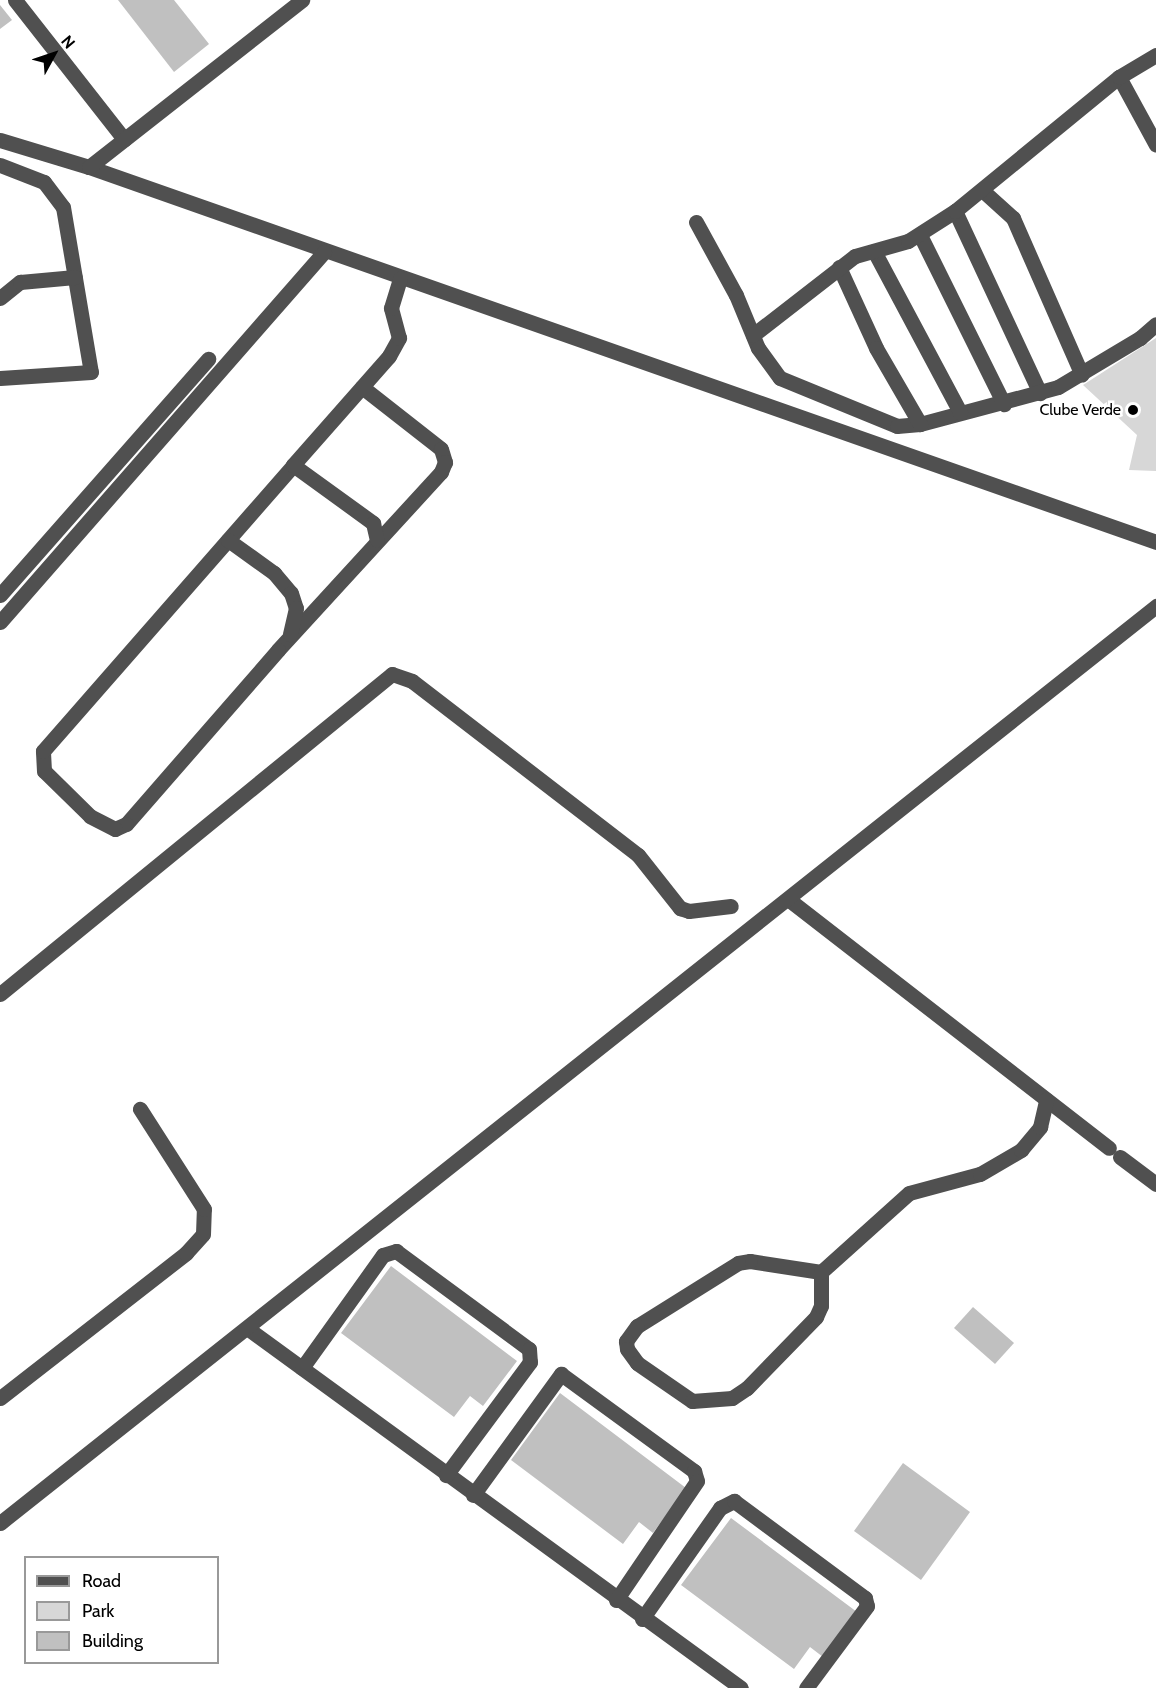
<!DOCTYPE html>
<style>
body{margin:0}
#map{position:relative;width:1156px;height:1688px;overflow:hidden;background:#fff;font-family:Cabin,sans-serif}
div>[style]{position:absolute}
[style*='--x']{left:calc(var(--x)*1px);top:calc(var(--y)*1px);width:calc(var(--w)*1px);rotate:calc(var(--a)*1deg)}
.green>*{inset:0;background:#d7d7d7}
.building>*{inset:0;background:#c0c0c0}
.minor>*{height:15px;margin:-7.5px;padding:0 7.5px;transform-origin:7.5px;border-radius:7.5px;background:#505050}
.dots>*{width:16px;height:16px;translate:-50% -50%;box-sizing:border-box;border:3px solid #fff;border-radius:50%}
span{translate:-50% -50%;white-space:nowrap;text-align:center;line-height:1.15;-webkit-text-stroke:5px #fff;paint-order:stroke}
.poi-label{font-size:16px;color:#000}
.right{translate:-100% -50%;text-align:right}
.legend{position:absolute;left:24px;top:1556px;width:195px;height:108px;box-sizing:border-box;background:#fff;border:2px solid #999;margin:0;padding:8px 10px;list-style:none;font-size:18px;color:#000}
.legend li{display:flex;align-items:center;gap:12px;height:30px}
.legend b{width:30px;border:2px solid #999}
.north{position:absolute;left:24px;top:24px;width:60px;height:60px;-webkit-text-stroke:4px #fff;paint-order:stroke;rotate:50deg;font-size:16px;font-weight:700;line-height:24px;text-align:center;color:#000}
.north::after{content:'';display:block;margin:auto;width:21px;height:27px;background:#000;clip-path:polygon(50% 0,100% 100%,50% 72%,0 100%)}
</style>
<div id="map">
<div class="green">
<i style="clip-path:polygon(1156px 338px,1156px 471px,1129px 470px,1137px 435px,1083px 385px)"></i>
</div>
<div class="building">
<i style="clip-path:polygon(118px 0,174px 0,209px 44px,174px 72px)"></i>
<i style="clip-path:polygon(0 5px,12px 20px,0 29px)"></i>
<i style="clip-path:polygon(391px 1266px,517px 1361px,483px 1406px,470px 1396px,454px 1417px,341px 1333px)"></i>
<i style="clip-path:polygon(973px 1307px,1014px 1343px,995px 1364px,954px 1328px)"></i>
<i style="clip-path:polygon(560px 1393px,686px 1488px,653px 1533px,639px 1522px,623px 1544px,511px 1460px)"></i>
<i style="clip-path:polygon(903px 1463px,970px 1512px,921px 1580px,854px 1531px)"></i>
<i style="clip-path:polygon(731px 1518px,857px 1612px,823px 1657px,810px 1647px,794px 1669px,681px 1585px)"></i>
</div>
<div class="minor">
<i style="--x:15;--y:0;--w:177;--a:51.9"></i>
<i style="--x:1119;--y:77;--w:77;--a:61.4"></i>
<i style="--x:0;--y:140;--w:93;--a:16.9"></i>
<i style="--x:89;--y:167;--w:1131;--a:19.36"></i>
<i style="--x:0;--y:165;--w:47;--a:21.1"></i>
<i style="--x:44;--y:182;--w:31;--a:53"></i>
<i style="--x:63;--y:207;--w:167;--a:80.4"></i>
<i style="--x:91;--y:372;--w:91;--a:176.2"></i>
<i style="--x:89;--y:167;--w:271;--a:-38.1"></i>
<i style="--x:982;--y:190;--w:42;--a:42.1"></i>
<i style="--x:1013;--y:218;--w:171;--a:66.3"></i>
<i style="--x:955;--y:211;--w:201;--a:65"></i>
<i style="--x:696;--y:222;--w:83;--a:61.3"></i>
<i style="--x:736;--y:295;--w:57;--a:67.5"></i>
<i style="--x:758;--y:348;--w:37;--a:54"></i>
<i style="--x:780;--y:378;--w:126;--a:22.3"></i>
<i style="--x:897;--y:426;--w:23;--a:-5"></i>
<i style="--x:920;--y:424;--w:143;--a:-15"></i>
<i style="--x:1058;--y:387;--w:96;--a:-30.9"></i>
<i style="--x:1140;--y:338;--w:21;--a:-41"></i>
<i style="--x:920;--y:235;--w:189;--a:63.6"></i>
<i style="--x:874;--y:251;--w:183;--a:61.9"></i>
<i style="--x:839;--y:267;--w:89;--a:65.4"></i>
<i style="--x:876;--y:348;--w:88;--a:59.9"></i>
<i style="--x:0;--y:298;--w:26;--a:-39"></i>
<i style="--x:20;--y:282;--w:55;--a:-5.2"></i>
<i style="--x:753;--y:335;--w:129;--a:-37.8"></i>
<i style="--x:855;--y:256;--w:55;--a:-15.8"></i>
<i style="--x:908;--y:241;--w:56;--a:-32.6"></i>
<i style="--x:955;--y:211;--w:212;--a:-39.3"></i>
<i style="--x:1119;--y:77;--w:43;--a:-30.7"></i>
<i style="--x:362;--y:387;--w:100;--a:38.1"></i>
<i style="--x:441;--y:449;--w:14;--a:73"></i>
<i style="--x:445;--y:462;--w:11;--a:112"></i>
<i style="--x:441;--y:472;--w:241;--a:132.5"></i>
<i style="--x:278;--y:650;--w:231;--a:131.1"></i>
<i style="--x:126;--y:824;--w:12;--a:156"></i>
<i style="--x:115;--y:829;--w:28;--a:-153"></i>
<i style="--x:90;--y:816;--w:64;--a:-135.6"></i>
<i style="--x:44;--y:771;--w:20;--a:-93"></i>
<i style="--x:43;--y:751;--w:380;--a:-48.8"></i>
<i style="--x:293;--y:465;--w:145;--a:-48.6"></i>
<i style="--x:389;--y:356;--w:21;--a:-61"></i>
<i style="--x:399;--y:338;--w:31;--a:-105"></i>
<i style="--x:391;--y:308;--w:31;--a:-73"></i>
<i style="--x:293;--y:465;--w:99;--a:35.9"></i>
<i style="--x:373;--y:523;--w:17;--a:77"></i>
<i style="--x:228;--y:540;--w:57;--a:35.7"></i>
<i style="--x:274;--y:573;--w:26;--a:50"></i>
<i style="--x:291;--y:593;--w:16;--a:72"></i>
<i style="--x:296;--y:608;--w:27;--a:103"></i>
<i style="--x:0;--y:595;--w:315;--a:-48.6"></i>
<i style="--x:0;--y:622;--w:492;--a:-48.8"></i>
<i style="--x:788;--y:899;--w:406;--a:37.8"></i>
<i style="--x:0;--y:994;--w:506;--a:-39.23"></i>
<i style="--x:392;--y:674;--w:21;--a:19"></i>
<i style="--x:412;--y:681;--w:285;--a:37.6"></i>
<i style="--x:638;--y:855;--w:68;--a:51.6"></i>
<i style="--x:680;--y:908;--w:9;--a:18"></i>
<i style="--x:689;--y:911;--w:42;--a:-6.8"></i>
<i style="--x:1120;--y:1157;--w:45;--a:36.9"></i>
<i style="--x:821;--y:1272;--w:72;--a:-171.2"></i>
<i style="--x:750;--y:1261;--w:12;--a:171"></i>
<i style="--x:738;--y:1263;--w:119;--a:148"></i>
<i style="--x:637;--y:1326;--w:19;--a:126"></i>
<i style="--x:626;--y:1341;--w:8;--a:83"></i>
<i style="--x:627;--y:1349;--w:17;--a:54"></i>
<i style="--x:637;--y:1363;--w:67;--a:34.6"></i>
<i style="--x:692;--y:1401;--w:40;--a:-4.3"></i>
<i style="--x:732;--y:1398;--w:18;--a:-34"></i>
<i style="--x:747;--y:1388;--w:99;--a:-45.8"></i>
<i style="--x:816;--y:1317;--w:12;--a:-66"></i>
<i style="--x:821;--y:1306;--w:34;--a:-90"></i>
<i style="--x:821;--y:1272;--w:118;--a:-41.9"></i>
<i style="--x:909;--y:1193;--w:73;--a:-15"></i>
<i style="--x:980;--y:1174;--w:48;--a:-30.3"></i>
<i style="--x:1021;--y:1150;--w:30;--a:-50"></i>
<i style="--x:1040;--y:1127;--w:28;--a:-77"></i>
<i style="--x:247;--y:1328;--w:611;--a:36.08"></i>
<i style="--x:302;--y:1368;--w:139;--a:-54.4"></i>
<i style="--x:383;--y:1255;--w:14;--a:-17"></i>
<i style="--x:396;--y:1251;--w:165;--a:36.4"></i>
<i style="--x:529;--y:1349;--w:13;--a:86"></i>
<i style="--x:530;--y:1362;--w:141;--a:126.6"></i>
<i style="--x:0;--y:1398;--w:236;--a:-37.9"></i>
<i style="--x:186;--y:1253;--w:25;--a:-48"></i>
<i style="--x:203;--y:1234;--w:25;--a:-88"></i>
<i style="--x:204;--y:1209;--w:119;--a:-122.6"></i>
<i style="--x:473;--y:1495;--w:150;--a:-54"></i>
<i style="--x:561;--y:1374;--w:165;--a:36.1"></i>
<i style="--x:694;--y:1471;--w:10;--a:73"></i>
<i style="--x:697;--y:1481;--w:144;--a:124.2"></i>
<i style="--x:0;--y:1523;--w:1476;--a:-38.42"></i>
<i style="--x:642;--y:1619;--w:136;--a:-54.9"></i>
<i style="--x:720;--y:1508;--w:16;--a:-27"></i>
<i style="--x:734;--y:1501;--w:163;--a:36.5"></i>
<i style="--x:865;--y:1598;--w:8;--a:76"></i>
<i style="--x:867;--y:1606;--w:102;--a:126.6"></i>
</div>
<div class="dots">
<i style="left:1133px;top:410px;background:#000"></i>
</div>
<div class="poi-label">
<span class="right" style="left:1121px;top:410px">Clube Verde</span>
</div>
<ul class="legend">
<li><b style="height:8px;background:#505050"></b>Road</li>
<li><b style="height:16px;background:#d7d7d7"></b>Park</li>
<li><b style="height:16px;background:#c0c0c0"></b>Building</li>
</ul>
<div class="north">N</div>
</div>
